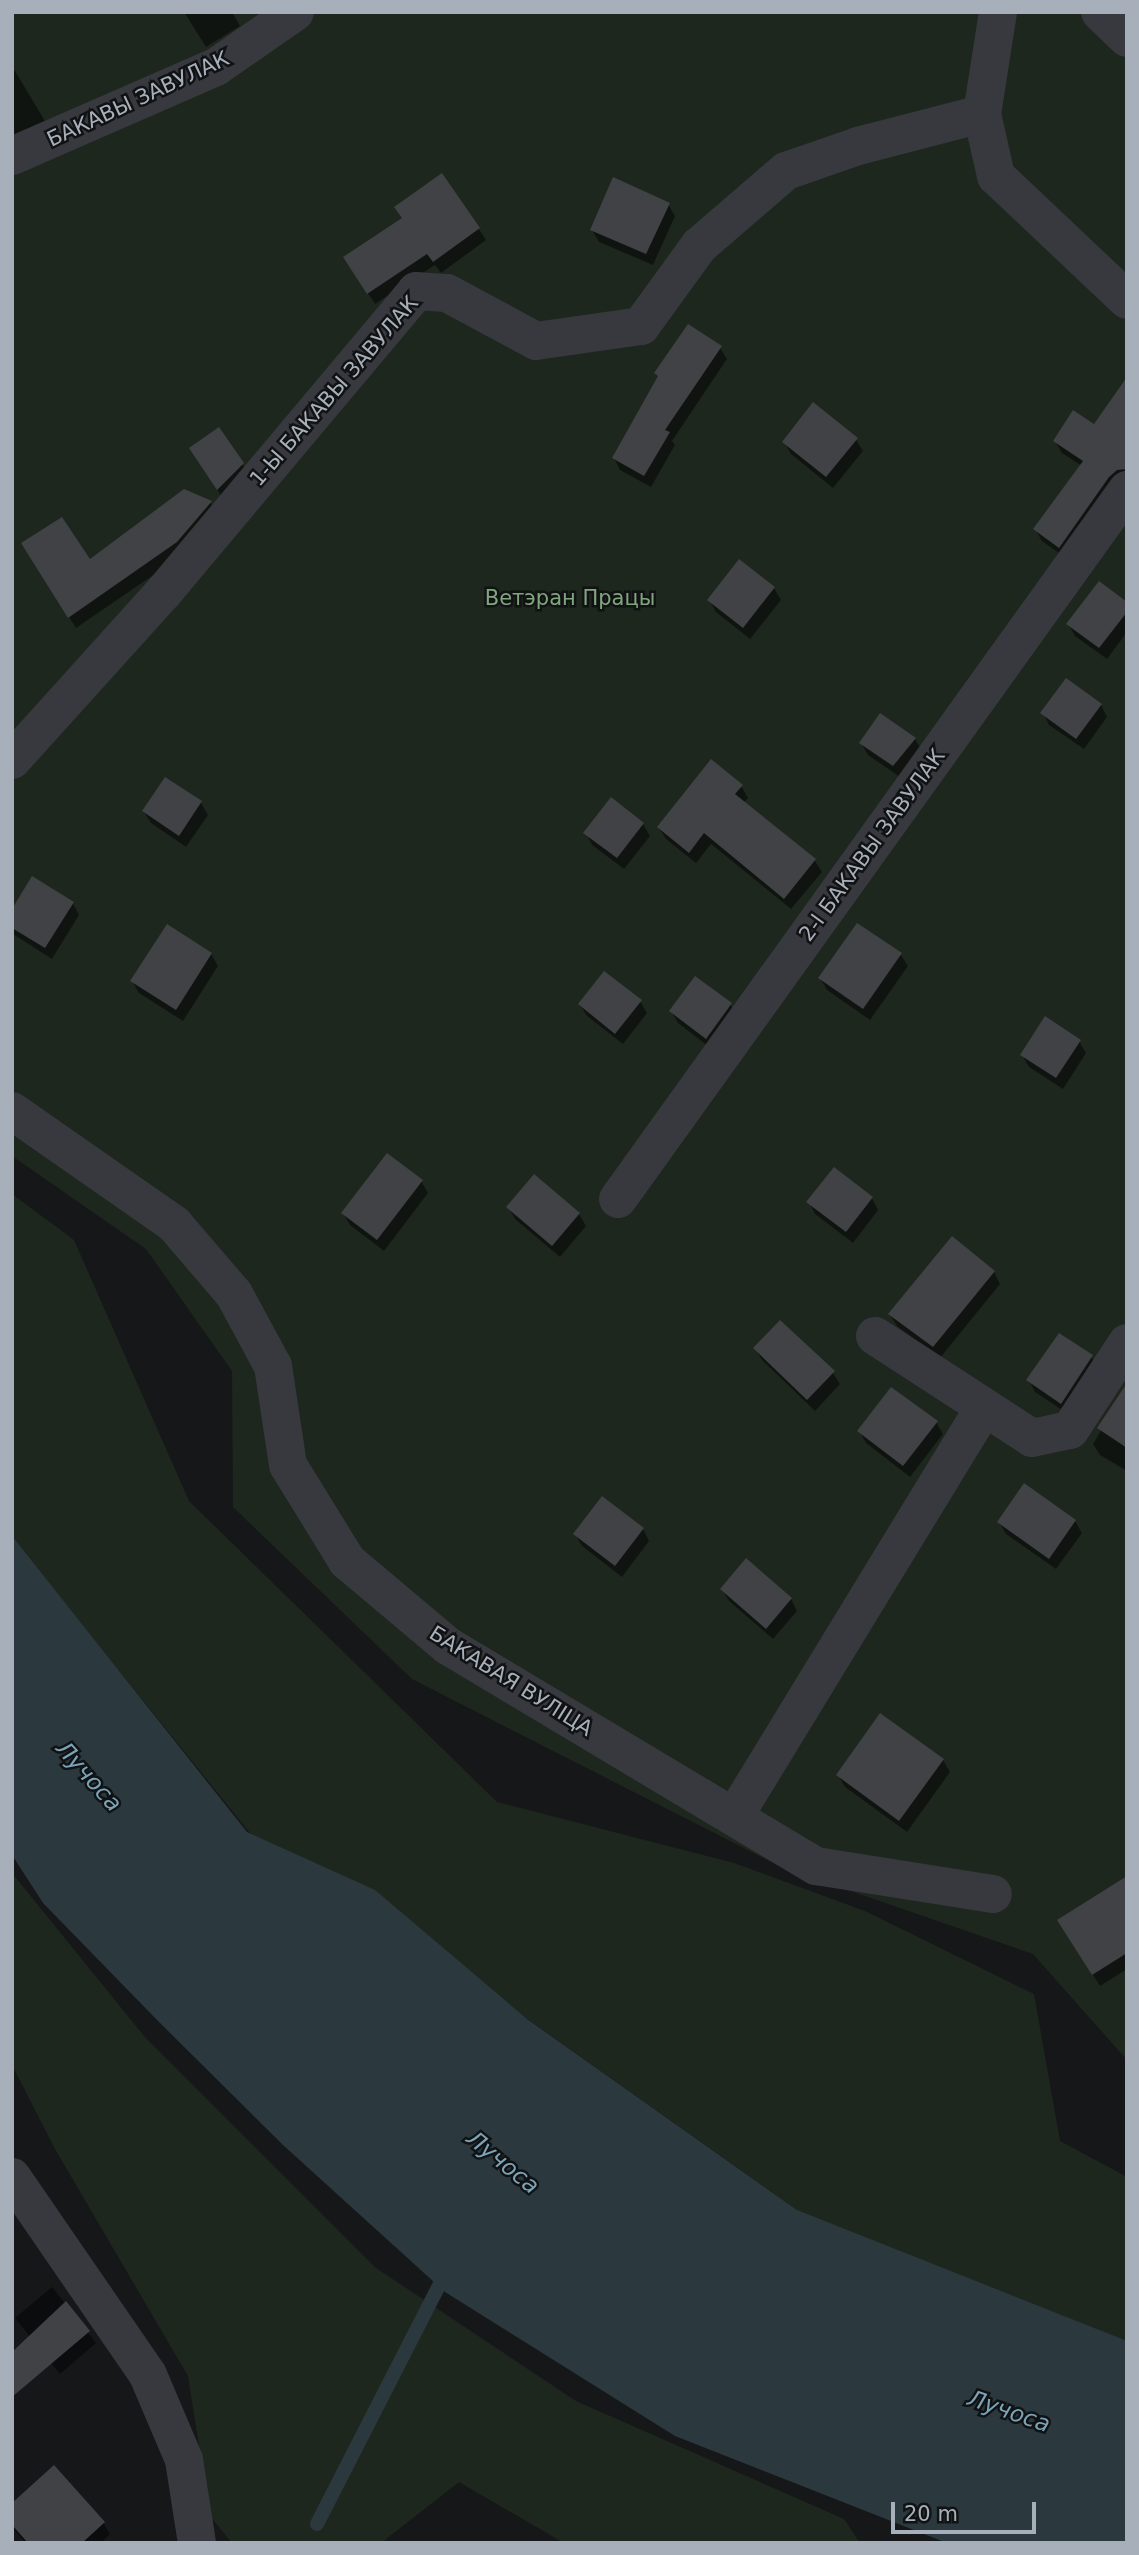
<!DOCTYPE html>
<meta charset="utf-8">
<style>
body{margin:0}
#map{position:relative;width:1139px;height:2555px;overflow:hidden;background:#161719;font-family:"DejaVu Sans",sans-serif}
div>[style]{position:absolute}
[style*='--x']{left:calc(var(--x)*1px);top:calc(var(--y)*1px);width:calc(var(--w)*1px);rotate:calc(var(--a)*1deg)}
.green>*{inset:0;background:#1e271e}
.water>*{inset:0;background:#2b383e}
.shadow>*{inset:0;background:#0007}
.stream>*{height:14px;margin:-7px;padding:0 7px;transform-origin:7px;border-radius:7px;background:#2b383e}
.building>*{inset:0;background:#404246}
.minor>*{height:38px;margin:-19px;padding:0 19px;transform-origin:19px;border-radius:19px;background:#37393e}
span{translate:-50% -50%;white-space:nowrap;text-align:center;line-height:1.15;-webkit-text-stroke:5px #111214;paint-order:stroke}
.street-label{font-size:21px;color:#a7b0ba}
.park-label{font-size:21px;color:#80a67d}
.water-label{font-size:23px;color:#7ca4b8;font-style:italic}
.frame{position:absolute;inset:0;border:14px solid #a7b0ba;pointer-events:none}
.scale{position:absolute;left:891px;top:2502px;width:145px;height:32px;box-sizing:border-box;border:4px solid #a7b0ba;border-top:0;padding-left:9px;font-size:21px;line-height:24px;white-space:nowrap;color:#a7b0ba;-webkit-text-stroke:5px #111214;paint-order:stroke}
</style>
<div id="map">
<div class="green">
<i style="clip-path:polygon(12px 12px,1097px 12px,1127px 39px,1127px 2060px,1033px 1954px,781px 1867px,412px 1679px,233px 1507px,232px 1371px,146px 1249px,12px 1156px)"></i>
<i style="clip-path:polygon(12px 1194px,74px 1240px,189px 1501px,497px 1802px,734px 1863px,865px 1911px,1034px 1994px,1060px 2141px,1127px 2177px,1127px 2343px,800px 2212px,526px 2018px,250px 1833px,12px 1538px)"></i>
<i style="clip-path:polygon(12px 1873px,144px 2036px,376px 2268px,576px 2401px,844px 2519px,860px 2543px,564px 2543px,459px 2482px,381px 2543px,232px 2543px,210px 2516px,188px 2376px,55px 2149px,12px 2065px)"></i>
</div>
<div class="water">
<i style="clip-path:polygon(12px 1536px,247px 1832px,375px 1890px,527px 2019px,797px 2210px,1127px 2341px,1127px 2543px,947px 2543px,675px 2436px,445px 2292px,283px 2145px,158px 2021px,43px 1903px,12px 1855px)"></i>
</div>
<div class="shadow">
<i style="clip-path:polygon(184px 12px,232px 12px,240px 26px,206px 47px)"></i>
<i style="clip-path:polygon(12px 66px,48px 126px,12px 147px)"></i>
<i style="clip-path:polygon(668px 204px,675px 216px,653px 265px,599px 242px,592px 230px)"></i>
<i style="clip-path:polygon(479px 229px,486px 240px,441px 273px,435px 265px,375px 304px,352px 269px)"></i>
<i style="clip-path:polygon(720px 348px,727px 359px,672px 441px,675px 445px,651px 487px,620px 470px,614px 458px,659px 378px,656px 373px)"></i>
<i style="clip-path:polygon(1127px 380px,1127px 481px,1066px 558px,1042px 541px,1035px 529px,1082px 466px,1062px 453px,1055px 441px,1094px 427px)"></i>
<i style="clip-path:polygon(856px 440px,863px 451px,833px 488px,791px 454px,784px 442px)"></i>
<i style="clip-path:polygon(198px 460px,242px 464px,249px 476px,224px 500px)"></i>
<i style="clip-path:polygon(210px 502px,217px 514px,184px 554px,76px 628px,30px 556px,89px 561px)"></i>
<i style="clip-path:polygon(774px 588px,781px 600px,750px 639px,716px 612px,709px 600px)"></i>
<i style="clip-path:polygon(1127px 604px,1127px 632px,1107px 659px,1075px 636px,1068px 624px)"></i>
<i style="clip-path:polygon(1101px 705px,1107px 717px,1084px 749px,1049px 725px,1043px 713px)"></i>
<i style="clip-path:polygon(915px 739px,922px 751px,900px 777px,868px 755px,861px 743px)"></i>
<i style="clip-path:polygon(741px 786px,748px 798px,743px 803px,815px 861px,822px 872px,791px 909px,711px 844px,696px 863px,666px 839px,659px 828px)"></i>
<i style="clip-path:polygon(201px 803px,208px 815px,186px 847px,151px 823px,144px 812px)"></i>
<i style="clip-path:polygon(643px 824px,650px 836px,624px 869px,592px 845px,586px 833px)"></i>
<i style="clip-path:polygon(73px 903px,79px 915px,52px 959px,13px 934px,12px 912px)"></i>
<i style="clip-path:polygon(211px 954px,218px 966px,183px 1021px,139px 993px,132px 981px)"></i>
<i style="clip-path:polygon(901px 955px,908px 966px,870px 1020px,827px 990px,820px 978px)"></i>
<i style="clip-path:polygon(640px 1001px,647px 1013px,623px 1044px,587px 1016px,580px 1005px)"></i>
<i style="clip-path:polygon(730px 1004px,737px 1016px,713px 1050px,678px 1023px,671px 1011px)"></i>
<i style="clip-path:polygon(1079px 1041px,1086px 1053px,1063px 1089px,1029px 1067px,1022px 1055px)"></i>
<i style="clip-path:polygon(534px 1176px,579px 1214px,586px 1226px,560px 1257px,515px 1219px,508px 1207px)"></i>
<i style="clip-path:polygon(421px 1181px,428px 1193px,384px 1251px,350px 1225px,343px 1213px)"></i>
<i style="clip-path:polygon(872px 1198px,878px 1210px,853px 1243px,815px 1214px,809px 1202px)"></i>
<i style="clip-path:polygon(994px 1272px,1000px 1284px,940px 1358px,897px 1326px,890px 1315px)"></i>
<i style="clip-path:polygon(755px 1348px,833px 1373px,840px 1384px,815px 1411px,762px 1360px)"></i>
<i style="clip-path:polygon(1091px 1357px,1098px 1368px,1068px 1414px,1035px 1392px,1029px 1380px)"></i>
<i style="clip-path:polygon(1127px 1386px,1127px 1471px,1100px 1455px,1093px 1444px)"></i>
<i style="clip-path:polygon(936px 1422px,943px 1434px,910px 1477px,866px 1443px,859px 1431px)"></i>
<i style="clip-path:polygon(1024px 1485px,1075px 1521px,1082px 1533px,1056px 1569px,1006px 1534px,999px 1522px)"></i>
<i style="clip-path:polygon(643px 1529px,649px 1541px,622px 1577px,582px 1546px,575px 1534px)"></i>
<i style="clip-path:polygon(722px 1589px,791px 1599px,797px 1611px,773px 1639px,729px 1601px)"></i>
<i style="clip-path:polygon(943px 1760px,950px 1772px,907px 1832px,845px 1787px,838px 1775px)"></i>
<i style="clip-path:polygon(1127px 1903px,1127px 1969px,1100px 1986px,1066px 1932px)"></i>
<i style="clip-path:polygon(52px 2287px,96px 2343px,60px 2374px,15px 2318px)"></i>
<i style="clip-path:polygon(12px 2505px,103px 2523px,110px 2534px,101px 2543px,26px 2543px,12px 2527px)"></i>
</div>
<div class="stream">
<i style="--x:317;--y:2524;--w:285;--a:-62.9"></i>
</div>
<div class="building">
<i style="clip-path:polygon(442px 173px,480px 228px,433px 262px,427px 254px,367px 294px,343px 257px,402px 218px,394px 207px)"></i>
<i style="clip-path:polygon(613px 177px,670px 203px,646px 254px,590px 230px)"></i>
<i style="clip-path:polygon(688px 324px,722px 346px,665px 430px,670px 432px,644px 476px,612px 458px,658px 376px,654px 373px)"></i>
<i style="clip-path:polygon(1127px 377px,1127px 469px,1117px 470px,1109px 477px,1059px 548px,1033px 529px,1083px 461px,1053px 441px,1073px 410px,1094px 424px)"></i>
<i style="clip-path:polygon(813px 402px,858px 438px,826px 477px,782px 442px)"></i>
<i style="clip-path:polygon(219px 427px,244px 463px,217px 490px,189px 448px)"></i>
<i style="clip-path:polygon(184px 489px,212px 501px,177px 542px,68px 618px,21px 543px,62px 517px,90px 559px)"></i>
<i style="clip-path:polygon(739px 559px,775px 587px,743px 628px,707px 600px)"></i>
<i style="clip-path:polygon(1099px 581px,1127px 602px,1127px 612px,1099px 648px,1066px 624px)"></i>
<i style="clip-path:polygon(1066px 678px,1102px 704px,1076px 739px,1040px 713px)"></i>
<i style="clip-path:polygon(880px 713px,916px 738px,893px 766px,859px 743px)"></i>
<i style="clip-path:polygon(711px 759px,743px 785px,735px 794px,816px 859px,784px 899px,704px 833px,689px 853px,657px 827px)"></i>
<i style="clip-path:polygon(165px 777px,202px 801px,179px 836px,142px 811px)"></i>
<i style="clip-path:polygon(611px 797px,644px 823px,617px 858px,583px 833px)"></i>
<i style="clip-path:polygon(32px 876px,74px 902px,45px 948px,12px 928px,12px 909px)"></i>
<i style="clip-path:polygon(857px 923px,902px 953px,863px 1009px,818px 978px)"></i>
<i style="clip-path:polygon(167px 924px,212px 953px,176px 1010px,130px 981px)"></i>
<i style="clip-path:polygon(604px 971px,642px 1000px,615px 1034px,578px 1004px)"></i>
<i style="clip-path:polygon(695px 976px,732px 1003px,706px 1039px,669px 1011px)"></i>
<i style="clip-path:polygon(1045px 1016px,1081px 1040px,1056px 1078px,1020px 1055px)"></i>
<i style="clip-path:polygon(387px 1153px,423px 1180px,377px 1240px,341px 1213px)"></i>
<i style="clip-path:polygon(834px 1167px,873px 1197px,846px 1232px,806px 1202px)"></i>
<i style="clip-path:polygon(534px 1174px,580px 1213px,552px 1246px,506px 1207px)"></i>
<i style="clip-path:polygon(952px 1236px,995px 1271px,933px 1347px,888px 1314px)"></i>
<i style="clip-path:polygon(780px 1320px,835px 1371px,807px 1400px,753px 1348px)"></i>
<i style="clip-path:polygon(1059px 1333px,1093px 1355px,1061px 1404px,1026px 1380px)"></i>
<i style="clip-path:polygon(1127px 1383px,1127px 1448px,1097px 1428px)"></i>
<i style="clip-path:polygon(891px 1387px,938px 1421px,903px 1466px,857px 1431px)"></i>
<i style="clip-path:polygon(1024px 1483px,1076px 1520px,1049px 1559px,997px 1522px)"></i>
<i style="clip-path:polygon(602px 1496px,644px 1528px,615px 1566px,573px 1534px)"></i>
<i style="clip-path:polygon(746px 1558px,792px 1598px,766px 1629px,720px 1589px)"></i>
<i style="clip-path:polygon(880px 1713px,944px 1759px,899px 1821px,836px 1775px)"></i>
<i style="clip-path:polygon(1127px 1876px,1127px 1953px,1092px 1975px,1057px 1920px)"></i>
<i style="clip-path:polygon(66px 2301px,90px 2331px,12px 2397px,12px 2352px)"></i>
<i style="clip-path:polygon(54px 2465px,105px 2522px,82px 2543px,28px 2543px,12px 2525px,12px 2503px)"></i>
</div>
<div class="minor">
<i style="--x:998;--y:12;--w:103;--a:98.9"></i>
<i style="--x:982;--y:114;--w:64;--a:77.3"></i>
<i style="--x:996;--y:176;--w:180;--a:43.4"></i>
<i style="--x:1100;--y:12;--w:37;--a:44"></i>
<i style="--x:12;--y:156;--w:223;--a:-23.6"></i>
<i style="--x:216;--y:67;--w:96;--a:-34.8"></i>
<i style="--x:12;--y:760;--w:225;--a:-47.9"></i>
<i style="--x:163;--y:593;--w:394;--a:-50"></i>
<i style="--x:416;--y:291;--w:31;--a:4"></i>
<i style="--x:447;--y:293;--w:101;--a:28.3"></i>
<i style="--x:536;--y:341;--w:106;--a:-8.1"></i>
<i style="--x:641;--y:326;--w:99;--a:-54.1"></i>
<i style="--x:699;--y:246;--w:115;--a:-40.8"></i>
<i style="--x:786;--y:171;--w:76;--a:-19.1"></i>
<i style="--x:858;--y:146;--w:128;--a:-14.5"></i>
<i style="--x:12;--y:1111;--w:198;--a:34.9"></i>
<i style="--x:174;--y:1224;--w:92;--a:49.4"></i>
<i style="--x:234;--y:1294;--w:82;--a:61.6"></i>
<i style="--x:273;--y:1366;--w:100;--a:81.4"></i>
<i style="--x:288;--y:1465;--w:113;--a:58.4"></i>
<i style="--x:347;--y:1561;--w:132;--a:40.1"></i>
<i style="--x:448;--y:1646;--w:429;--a:30.9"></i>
<i style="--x:816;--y:1866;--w:179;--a:9"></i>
<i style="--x:618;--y:1199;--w:873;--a:-54.32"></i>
<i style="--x:875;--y:1336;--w:187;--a:33"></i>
<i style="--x:1032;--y:1438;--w:39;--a:-12"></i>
<i style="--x:1070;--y:1430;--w:104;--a:-56.8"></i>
<i style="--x:734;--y:1817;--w:480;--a:-58.6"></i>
<i style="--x:12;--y:2177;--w:240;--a:55.5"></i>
<i style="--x:148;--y:2375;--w:92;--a:67"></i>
<i style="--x:184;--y:2460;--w:84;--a:81.1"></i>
</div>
<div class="street-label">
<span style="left:138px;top:99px;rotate:-25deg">БАКАВЫ ЗАВУЛАК</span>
<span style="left:334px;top:391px;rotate:-49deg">1-Ы БАКАВЫ ЗАВУЛАК</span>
<span style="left:872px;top:845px;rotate:-54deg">2-І БАКАВЫ ЗАВУЛАК</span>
<span style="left:511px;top:1681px;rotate:32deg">БАКАВАЯ ВУЛІЦА</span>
</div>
<div class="park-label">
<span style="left:570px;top:598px">Ветэран Працы</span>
</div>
<div class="water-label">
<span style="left:89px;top:1776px;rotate:48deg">Лучоса</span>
<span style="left:503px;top:2162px;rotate:39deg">Лучоса</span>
<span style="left:1009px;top:2411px;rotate:19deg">Лучоса</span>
</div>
<div class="frame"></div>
<div class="scale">20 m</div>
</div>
